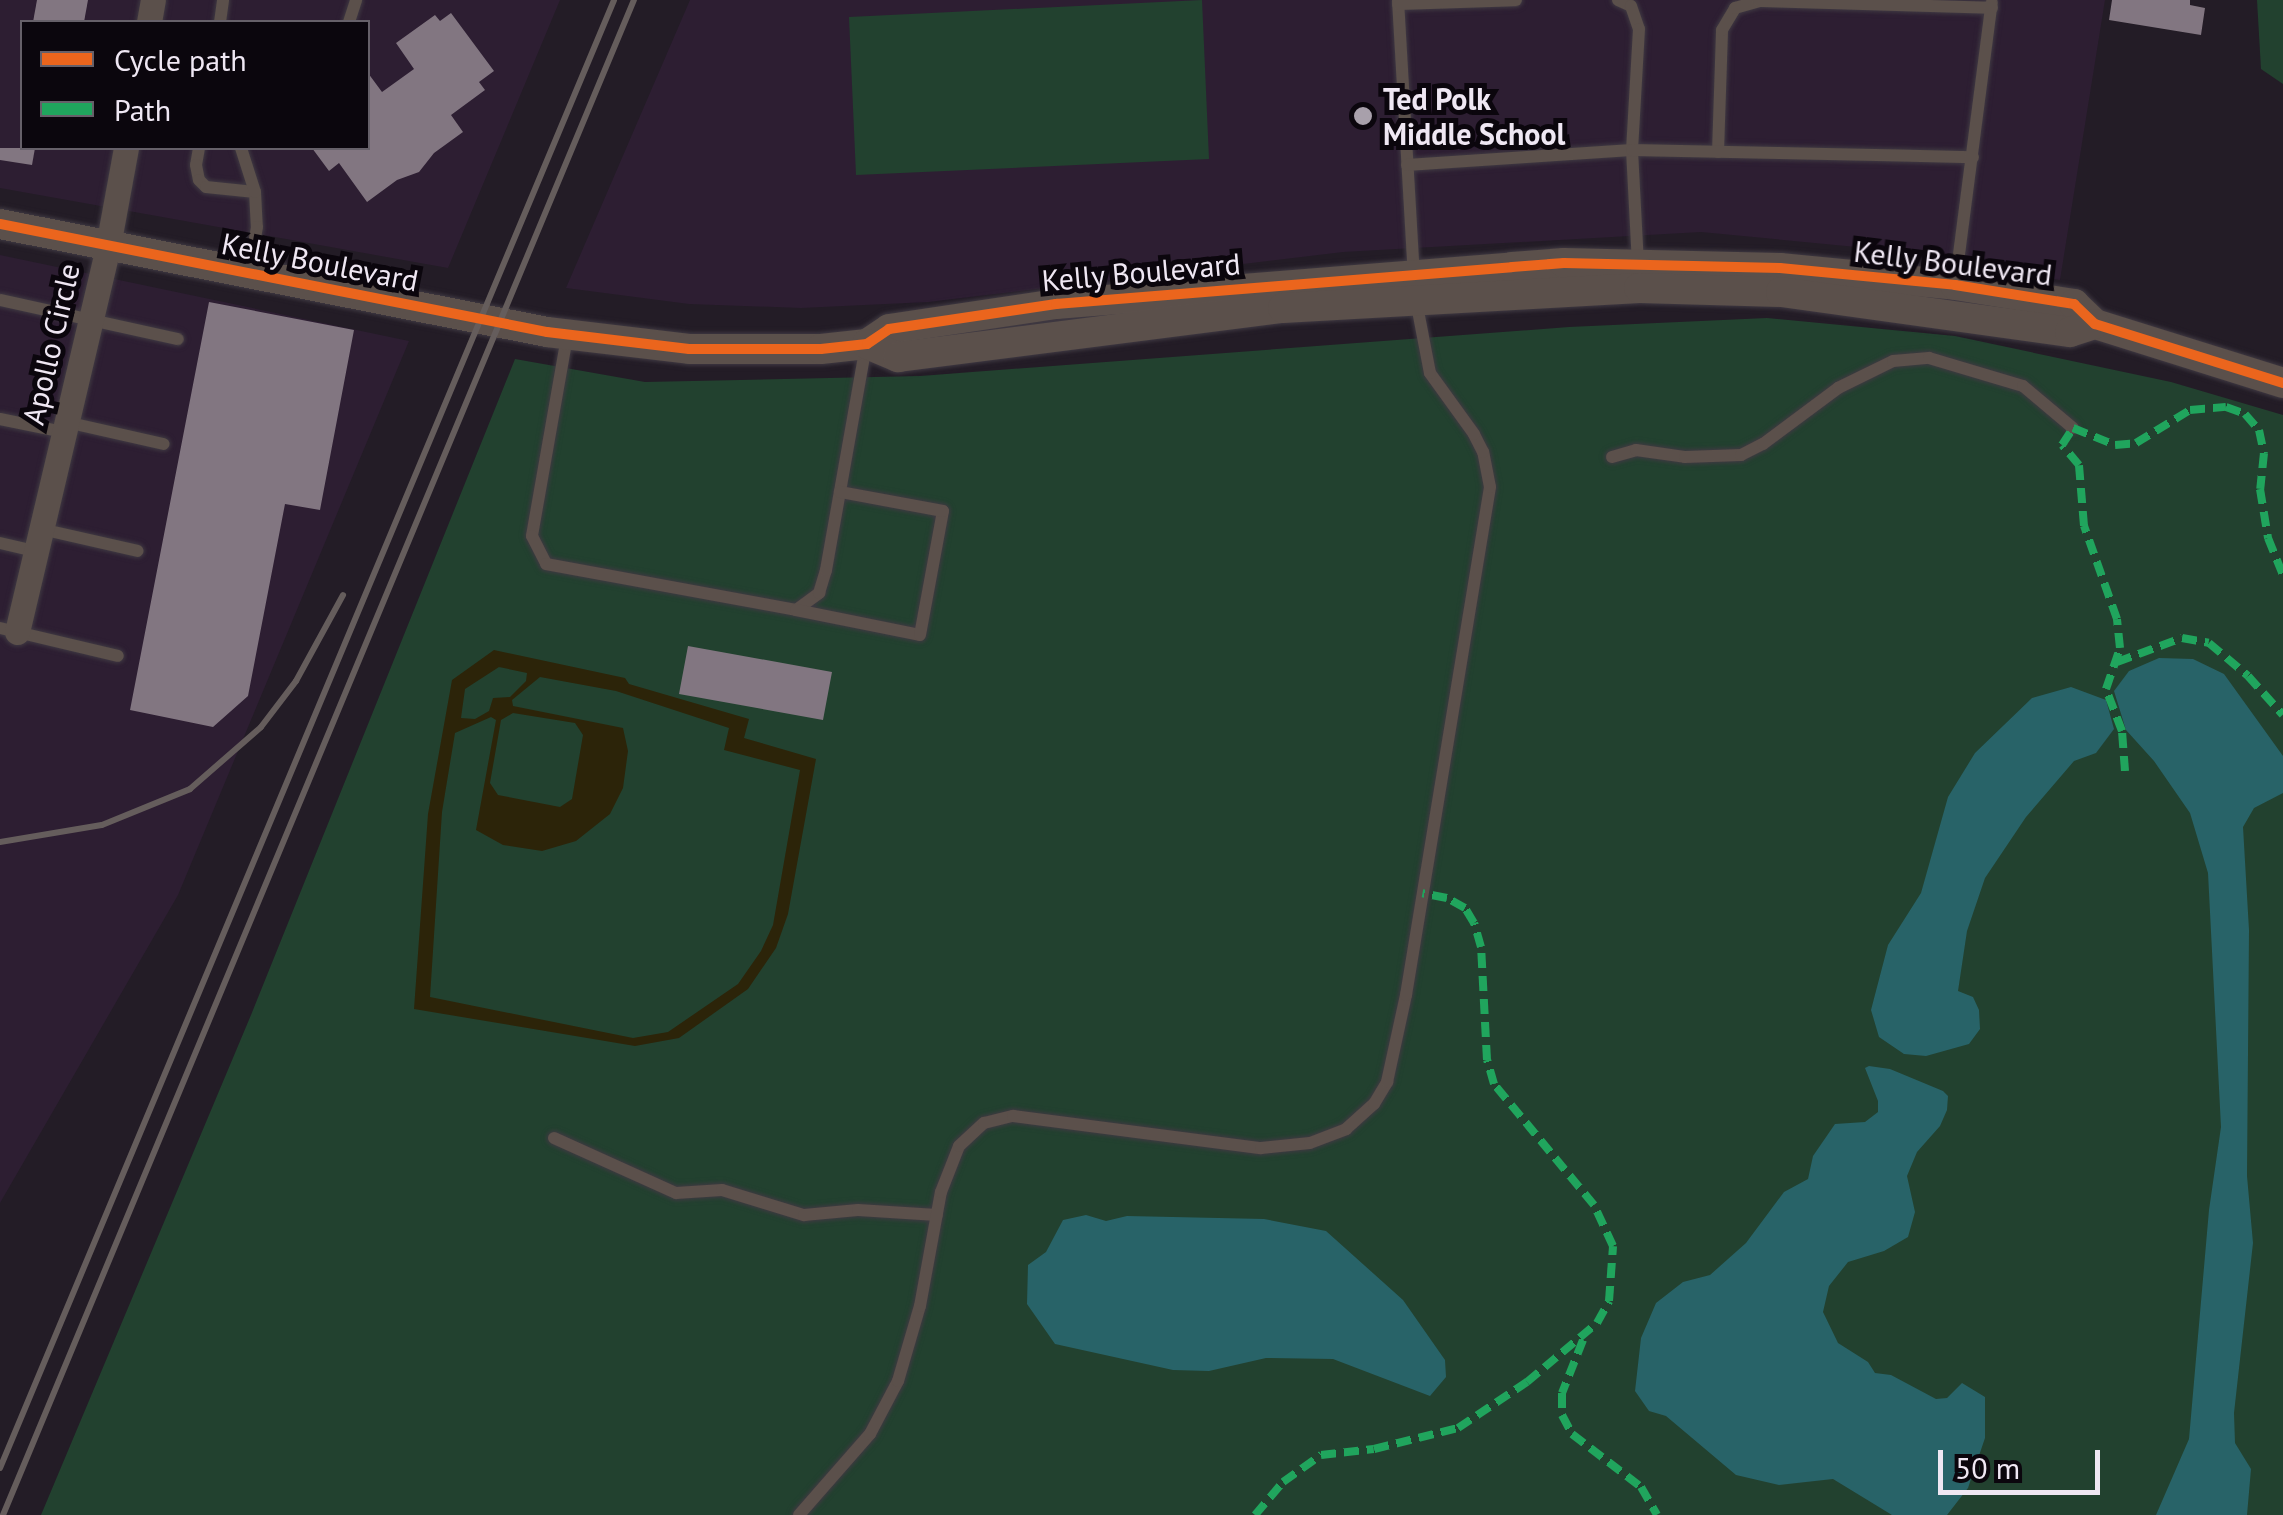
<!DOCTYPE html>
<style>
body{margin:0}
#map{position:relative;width:2283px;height:1515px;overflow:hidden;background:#231c26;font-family:"PT Sans",sans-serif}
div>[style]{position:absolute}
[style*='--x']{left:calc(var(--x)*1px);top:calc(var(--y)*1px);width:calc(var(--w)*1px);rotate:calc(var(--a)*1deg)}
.built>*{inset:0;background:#2d1e32}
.green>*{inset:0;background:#22412f}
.sand>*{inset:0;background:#2c2409}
.water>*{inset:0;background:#286368}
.building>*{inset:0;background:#827681}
.roads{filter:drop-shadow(0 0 2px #3f3942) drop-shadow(0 0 2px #3f3942)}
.service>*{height:12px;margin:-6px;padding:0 6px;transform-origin:6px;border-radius:6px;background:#5b504b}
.minor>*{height:25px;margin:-12.5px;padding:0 12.5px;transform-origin:12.5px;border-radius:12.5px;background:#5b504b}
.tertiary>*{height:30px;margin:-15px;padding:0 15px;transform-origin:15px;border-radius:15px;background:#5b504b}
.rail>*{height:6px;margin:-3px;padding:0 3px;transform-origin:3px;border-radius:3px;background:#655d5c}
.quiet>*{height:8px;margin-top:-4px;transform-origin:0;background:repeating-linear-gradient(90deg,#20a55d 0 15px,transparent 0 23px)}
.cycleway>*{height:10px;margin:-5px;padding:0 5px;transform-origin:5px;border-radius:5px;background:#eb651d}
.dots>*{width:28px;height:28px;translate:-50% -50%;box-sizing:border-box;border:5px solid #0b060d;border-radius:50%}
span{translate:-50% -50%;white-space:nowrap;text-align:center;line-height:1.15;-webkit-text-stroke:10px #0b060d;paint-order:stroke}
.poi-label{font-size:30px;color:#efe7f3;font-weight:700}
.left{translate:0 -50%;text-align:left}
.street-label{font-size:30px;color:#efe7f3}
.legend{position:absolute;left:20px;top:20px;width:350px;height:130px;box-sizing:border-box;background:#0b060d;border:2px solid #666069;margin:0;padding:12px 18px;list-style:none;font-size:30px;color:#efe7f3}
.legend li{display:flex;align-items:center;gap:20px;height:50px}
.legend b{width:50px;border:2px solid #666069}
.scale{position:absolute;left:1938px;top:1450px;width:162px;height:45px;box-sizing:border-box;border:5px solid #efe7f3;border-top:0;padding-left:12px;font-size:30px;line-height:35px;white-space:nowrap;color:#efe7f3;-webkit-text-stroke:8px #0b060d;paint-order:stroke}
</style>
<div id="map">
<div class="built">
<i style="clip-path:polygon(evenodd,0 0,560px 0,448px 268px,0 188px,0 0,22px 22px,368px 22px,368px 148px,22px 148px,22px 22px)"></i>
<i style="clip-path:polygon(690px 0,2105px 0,2060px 280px,1898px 251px,1701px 232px,1343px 252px,928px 302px,801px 308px,689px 304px,566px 288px)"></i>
<i style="clip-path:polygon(0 255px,409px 341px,178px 895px,0 1203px)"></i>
</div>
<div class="green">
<i style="clip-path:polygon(1202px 0,1209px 159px,856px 175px,849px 17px)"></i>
<i style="clip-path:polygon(2257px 0,2283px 0,2283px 84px,2261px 69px)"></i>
<i style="clip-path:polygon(1767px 318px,1955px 336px,2171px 382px,2283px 415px,2283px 1515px,41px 1515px,251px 1015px,515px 359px,645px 382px,920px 376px,1569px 327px)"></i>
</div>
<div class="sand">
<i style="clip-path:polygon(evenodd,494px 650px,625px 678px,629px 684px,749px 719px,744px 738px,816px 759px,788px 914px,776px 948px,748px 989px,679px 1038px,635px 1046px,414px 1009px,428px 814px,452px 680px,494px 650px,499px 667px,527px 673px,526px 681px,510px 697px,493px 698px,489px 711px,475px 719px,461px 718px,465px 689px,499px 667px,494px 650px,540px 677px,616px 691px,729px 728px,724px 750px,800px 770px,773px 925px,761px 951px,738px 984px,668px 1032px,633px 1038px,430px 997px,442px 812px,455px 733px,491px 717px,496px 720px,476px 830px,503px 845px,542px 851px,576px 841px,610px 814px,623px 788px,628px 751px,623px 728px,513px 706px,512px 700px,540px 677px,494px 650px,513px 713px,575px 723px,583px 735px,572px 799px,560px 807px,498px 795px,490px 783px,501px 720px,513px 713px)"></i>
</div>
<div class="water">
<i style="clip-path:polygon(2159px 658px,2193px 659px,2224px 674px,2283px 756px,2283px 793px,2254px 808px,2243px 827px,2249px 930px,2247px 1176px,2253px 1243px,2234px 1413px,2235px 1443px,2251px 1469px,2247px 1515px,2156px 1515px,2189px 1439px,2209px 1210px,2221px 1127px,2208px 873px,2190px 813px,2154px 761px,2126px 730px,2114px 691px,2129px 671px)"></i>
<i style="clip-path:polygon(2071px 687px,2106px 700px,2114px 729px,2096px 753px,2074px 761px,2026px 817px,1985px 878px,1967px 931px,1958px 991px,1973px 997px,1979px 1010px,1980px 1029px,1969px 1044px,1926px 1056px,1904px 1054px,1879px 1037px,1871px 1010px,1888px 945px,1921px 893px,1948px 797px,1975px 753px,2032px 698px)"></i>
<i style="clip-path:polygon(1869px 1066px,1890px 1069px,1943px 1091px,1948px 1096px,1947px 1110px,1940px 1126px,1917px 1152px,1907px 1176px,1915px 1212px,1908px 1237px,1884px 1251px,1848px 1262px,1829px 1286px,1823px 1312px,1838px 1343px,1868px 1362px,1875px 1373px,1891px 1375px,1936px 1399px,1947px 1398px,1962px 1383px,1985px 1397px,1985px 1438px,1968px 1488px,1947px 1515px,1892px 1515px,1833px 1479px,1779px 1485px,1736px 1475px,1666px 1416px,1649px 1411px,1635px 1391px,1641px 1338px,1656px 1303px,1683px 1282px,1710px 1275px,1746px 1243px,1784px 1192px,1808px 1179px,1813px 1156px,1835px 1124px,1865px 1122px,1878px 1112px,1878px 1101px,1865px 1068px)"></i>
<i style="clip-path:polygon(1086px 1215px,1106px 1221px,1127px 1216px,1264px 1219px,1326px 1231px,1403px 1300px,1445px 1360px,1446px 1377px,1430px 1396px,1333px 1359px,1266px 1358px,1209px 1371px,1173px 1370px,1055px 1344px,1027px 1304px,1028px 1265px,1046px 1252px,1063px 1220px)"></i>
</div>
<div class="building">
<i style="clip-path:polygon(37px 0,88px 0,84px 22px,33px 22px)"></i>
<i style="clip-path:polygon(2112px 0,2190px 0,2190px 5px,2205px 8px,2201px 35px,2109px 20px)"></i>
<i style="clip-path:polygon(451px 13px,494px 71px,479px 82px,485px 90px,451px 115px,463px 132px,434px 153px,419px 172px,397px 180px,367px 202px,339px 163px,329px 171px,312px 148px,368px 148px,368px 73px,382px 92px,414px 69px,396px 43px,435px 15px,440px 21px)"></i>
<i style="clip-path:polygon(0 148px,35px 148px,32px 165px,0 160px)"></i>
<i style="clip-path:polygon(209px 302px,354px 330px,320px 510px,285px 504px,248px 696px,213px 727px,130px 710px)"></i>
<i style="clip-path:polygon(688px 646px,832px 672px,823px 720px,679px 694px)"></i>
</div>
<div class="roads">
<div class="service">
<i style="--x:1398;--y:0;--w:274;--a:86.7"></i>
<i style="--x:1618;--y:0;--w:14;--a:25"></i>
<i style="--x:1631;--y:6;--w:24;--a:71"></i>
<i style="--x:1639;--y:29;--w:121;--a:93.3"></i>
<i style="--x:1632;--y:150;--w:114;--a:87"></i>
<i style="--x:1398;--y:4;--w:118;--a:-1.9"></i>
<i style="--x:220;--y:22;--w:22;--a:-82"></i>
<i style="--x:349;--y:22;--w:23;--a:-72"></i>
<i style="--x:199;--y:148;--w:17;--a:100"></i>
<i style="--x:196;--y:165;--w:15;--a:79"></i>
<i style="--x:199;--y:180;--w:10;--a:45"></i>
<i style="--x:206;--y:187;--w:49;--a:5.8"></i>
<i style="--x:255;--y:192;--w:35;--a:87"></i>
<i style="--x:257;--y:227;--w:45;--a:100.3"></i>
<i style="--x:241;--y:148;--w:46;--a:72.3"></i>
<i style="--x:1718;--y:152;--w:122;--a:-88.1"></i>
<i style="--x:1722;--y:30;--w:26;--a:-59"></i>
<i style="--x:1735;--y:8;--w:25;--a:-16"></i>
<i style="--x:1759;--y:1;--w:233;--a:1.7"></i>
<i style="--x:1407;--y:165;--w:225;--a:-3.8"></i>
<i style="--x:1632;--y:150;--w:341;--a:1.2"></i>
<i style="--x:1955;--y:285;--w:285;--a:-82.6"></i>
<i style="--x:0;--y:300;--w:182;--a:12.4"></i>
<i style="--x:567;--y:337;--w:202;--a:100"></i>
<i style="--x:532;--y:536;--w:31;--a:63"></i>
<i style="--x:546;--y:564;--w:254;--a:10.4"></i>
<i style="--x:796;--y:610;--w:29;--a:-36"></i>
<i style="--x:819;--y:593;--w:24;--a:-73"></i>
<i style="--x:826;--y:570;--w:229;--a:-79.9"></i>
<i style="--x:0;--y:419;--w:64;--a:11.7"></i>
<i style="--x:66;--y:422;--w:100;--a:12.7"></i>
<i style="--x:1612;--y:457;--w:25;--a:-16"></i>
<i style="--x:1636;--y:450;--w:49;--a:8.1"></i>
<i style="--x:1685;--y:457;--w:56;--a:-2"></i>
<i style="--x:1741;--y:455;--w:25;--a:-27"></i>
<i style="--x:1763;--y:444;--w:94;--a:-36.7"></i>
<i style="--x:1838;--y:388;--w:61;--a:-26.1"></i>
<i style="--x:1893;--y:361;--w:36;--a:-5"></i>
<i style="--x:1929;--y:358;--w:98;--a:16.6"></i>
<i style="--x:2023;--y:386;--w:65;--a:40"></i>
<i style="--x:41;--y:529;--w:99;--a:12.8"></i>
<i style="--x:0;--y:543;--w:37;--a:13"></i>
<i style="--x:796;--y:610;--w:126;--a:11.4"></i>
<i style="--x:920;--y:635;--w:126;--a:-79.5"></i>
<i style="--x:943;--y:511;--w:105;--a:-169.5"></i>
<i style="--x:0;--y:628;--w:121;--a:13.3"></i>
<i style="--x:554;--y:1138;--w:134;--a:24.3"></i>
<i style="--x:676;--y:1193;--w:46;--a:-3.7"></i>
<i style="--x:722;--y:1190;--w:86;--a:17"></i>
<i style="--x:804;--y:1215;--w:54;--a:-5.3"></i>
<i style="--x:858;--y:1210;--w:79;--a:3.6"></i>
<i style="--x:799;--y:1515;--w:108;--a:-48.8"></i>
<i style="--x:870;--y:1434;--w:60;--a:-62.2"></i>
<i style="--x:898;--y:1381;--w:78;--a:-73.7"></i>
<i style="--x:920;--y:1306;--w:116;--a:-79.6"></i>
<i style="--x:941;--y:1192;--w:49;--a:-68.6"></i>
<i style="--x:959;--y:1146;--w:34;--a:-43"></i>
<i style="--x:984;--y:1123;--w:30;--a:-14"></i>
<i style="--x:1013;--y:1116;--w:250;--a:7.4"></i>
<i style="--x:1261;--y:1148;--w:49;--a:-5.8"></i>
<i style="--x:1310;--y:1143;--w:39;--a:-21"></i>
<i style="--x:1346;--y:1129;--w:38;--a:-42"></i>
<i style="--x:1374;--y:1104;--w:26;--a:-59"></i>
<i style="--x:1387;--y:1082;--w:89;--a:-77.7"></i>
<i style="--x:1406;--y:995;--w:515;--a:-80.61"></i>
<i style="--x:1490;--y:487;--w:36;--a:-101"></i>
<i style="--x:1483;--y:452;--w:20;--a:-117"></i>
<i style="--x:1474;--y:434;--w:75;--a:-125.8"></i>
<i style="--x:1430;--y:373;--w:74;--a:-100.9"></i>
</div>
<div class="minor">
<i style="--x:149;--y:22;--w:22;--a:-80"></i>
<i style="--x:17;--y:632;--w:397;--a:-76.7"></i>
<i style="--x:108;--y:246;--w:100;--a:-79.6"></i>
</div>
<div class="tertiary">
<i style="--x:0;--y:224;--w:558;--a:11.17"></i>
<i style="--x:547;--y:332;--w:143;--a:6.8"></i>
<i style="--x:689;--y:349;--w:132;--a:0"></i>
<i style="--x:821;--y:349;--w:46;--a:-6.2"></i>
<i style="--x:867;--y:344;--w:27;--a:-34"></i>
<i style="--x:889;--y:329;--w:169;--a:-8.5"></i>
<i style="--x:1056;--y:304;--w:457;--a:-4.6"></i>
<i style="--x:1512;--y:267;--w:52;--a:-4.4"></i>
<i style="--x:1564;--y:263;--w:216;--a:1.3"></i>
<i style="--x:1780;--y:268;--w:176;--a:5.5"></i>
<i style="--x:1955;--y:285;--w:121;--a:9.1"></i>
<i style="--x:2074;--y:304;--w:29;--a:44"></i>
<i style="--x:2095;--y:324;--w:197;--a:17.4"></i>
<i style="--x:867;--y:344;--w:34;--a:23"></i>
<i style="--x:898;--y:357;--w:388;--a:-7.3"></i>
<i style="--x:1283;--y:308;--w:357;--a:-3.2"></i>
<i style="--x:1639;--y:288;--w:142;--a:1.6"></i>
<i style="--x:1781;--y:292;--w:292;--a:7.9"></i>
<i style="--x:2070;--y:332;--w:26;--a:-18"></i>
</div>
</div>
<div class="rail">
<i style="--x:0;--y:842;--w:103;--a:-9.5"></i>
<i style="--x:102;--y:825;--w:95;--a:-22.2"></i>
<i style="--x:190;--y:789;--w:94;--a:-41.1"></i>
<i style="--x:261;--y:727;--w:58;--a:-52.7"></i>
<i style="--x:296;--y:681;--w:98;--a:-61.3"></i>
<i style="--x:0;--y:1468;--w:1591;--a:-67.3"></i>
<i style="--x:3;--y:1515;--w:1641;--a:-67.39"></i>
</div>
<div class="quiet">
<i style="--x:2117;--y:662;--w:69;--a:-20.3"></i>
<i style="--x:2182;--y:638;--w:27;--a:10"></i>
<i style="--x:2209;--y:643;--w:51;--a:40.2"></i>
<i style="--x:2248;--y:676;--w:52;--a:48.1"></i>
<i style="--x:2125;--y:771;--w:40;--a:-94.3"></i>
<i style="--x:2122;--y:731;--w:45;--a:-110.9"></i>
<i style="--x:2106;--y:689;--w:43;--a:-71.1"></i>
<i style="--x:2120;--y:648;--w:29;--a:-96"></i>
<i style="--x:2117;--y:619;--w:99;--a:-109.5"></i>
<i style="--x:2084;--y:526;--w:61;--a:-94.7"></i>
<i style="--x:2079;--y:465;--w:26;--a:-130"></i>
<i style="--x:2062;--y:445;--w:20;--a:-57"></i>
<i style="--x:2073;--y:428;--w:45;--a:22"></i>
<i style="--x:2115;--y:445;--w:21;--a:-5"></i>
<i style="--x:2136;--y:443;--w:63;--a:-31.4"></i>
<i style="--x:2190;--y:410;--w:36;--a:-5"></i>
<i style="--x:2226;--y:407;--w:20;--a:20"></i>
<i style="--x:2245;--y:414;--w:21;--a:49"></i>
<i style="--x:2259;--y:430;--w:24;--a:78"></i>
<i style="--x:2264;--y:453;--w:36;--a:96"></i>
<i style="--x:2260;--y:489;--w:50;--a:80.7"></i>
<i style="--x:2268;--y:538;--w:40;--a:68"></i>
<i style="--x:1583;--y:1340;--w:57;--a:111.6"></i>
<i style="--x:1562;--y:1393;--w:22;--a:90"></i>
<i style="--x:1562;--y:1415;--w:21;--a:62"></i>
<i style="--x:1572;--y:1434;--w:87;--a:37.5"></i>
<i style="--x:1641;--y:1487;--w:32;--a:60"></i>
<i style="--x:1255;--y:1515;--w:43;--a:-49.7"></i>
<i style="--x:1283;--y:1482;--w:47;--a:-35.4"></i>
<i style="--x:1321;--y:1455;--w:53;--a:-6.5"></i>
<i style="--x:1374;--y:1449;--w:87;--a:-14"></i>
<i style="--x:1458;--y:1428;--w:83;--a:-33.7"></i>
<i style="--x:1527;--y:1382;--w:92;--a:-40.1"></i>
<i style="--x:1597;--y:1323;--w:25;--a:-61"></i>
<i style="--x:1609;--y:1301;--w:55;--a:-85.8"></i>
<i style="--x:1613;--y:1246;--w:45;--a:-114.9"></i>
<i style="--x:1594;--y:1205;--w:157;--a:-129.6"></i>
<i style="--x:1494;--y:1084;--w:25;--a:-106"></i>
<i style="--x:1487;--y:1060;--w:113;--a:-93"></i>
<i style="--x:1481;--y:947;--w:25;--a:-106"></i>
<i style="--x:1474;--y:923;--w:17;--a:-121"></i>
<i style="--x:1465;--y:908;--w:21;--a:-151"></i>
<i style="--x:1447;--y:898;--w:25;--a:-169"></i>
</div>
<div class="cycleway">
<i style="--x:0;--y:224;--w:558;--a:11.17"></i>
<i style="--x:547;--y:332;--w:143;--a:6.8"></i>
<i style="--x:689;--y:349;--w:132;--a:0"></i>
<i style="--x:821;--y:349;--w:46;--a:-6.2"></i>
<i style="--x:867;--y:344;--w:27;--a:-34"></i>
<i style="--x:889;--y:329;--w:169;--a:-8.5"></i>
<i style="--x:1056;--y:304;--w:457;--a:-4.6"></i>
<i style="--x:1512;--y:267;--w:52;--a:-4.4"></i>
<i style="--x:1564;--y:263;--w:216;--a:1.3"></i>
<i style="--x:1780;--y:268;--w:176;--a:5.5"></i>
<i style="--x:1955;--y:285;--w:121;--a:9.1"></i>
<i style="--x:2074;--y:304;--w:29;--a:44"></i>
<i style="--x:2095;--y:324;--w:197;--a:17.4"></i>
</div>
<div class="dots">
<i style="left:1363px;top:116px;background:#a8a0ab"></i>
</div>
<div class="poi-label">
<span class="left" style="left:1383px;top:116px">Ted Polk<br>Middle School</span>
</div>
<div class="street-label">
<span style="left:320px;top:262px;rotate:11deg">Kelly Boulevard</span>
<span style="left:1953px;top:263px;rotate:7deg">Kelly Boulevard</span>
<span style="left:1141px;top:272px;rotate:-5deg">Kelly Boulevard</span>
<span style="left:51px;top:344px;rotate:-77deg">Apollo Circle</span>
</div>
<ul class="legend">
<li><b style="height:12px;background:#eb651d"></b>Cycle path</li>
<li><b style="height:12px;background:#20a55d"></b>Path</li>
</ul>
<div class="scale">50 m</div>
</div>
